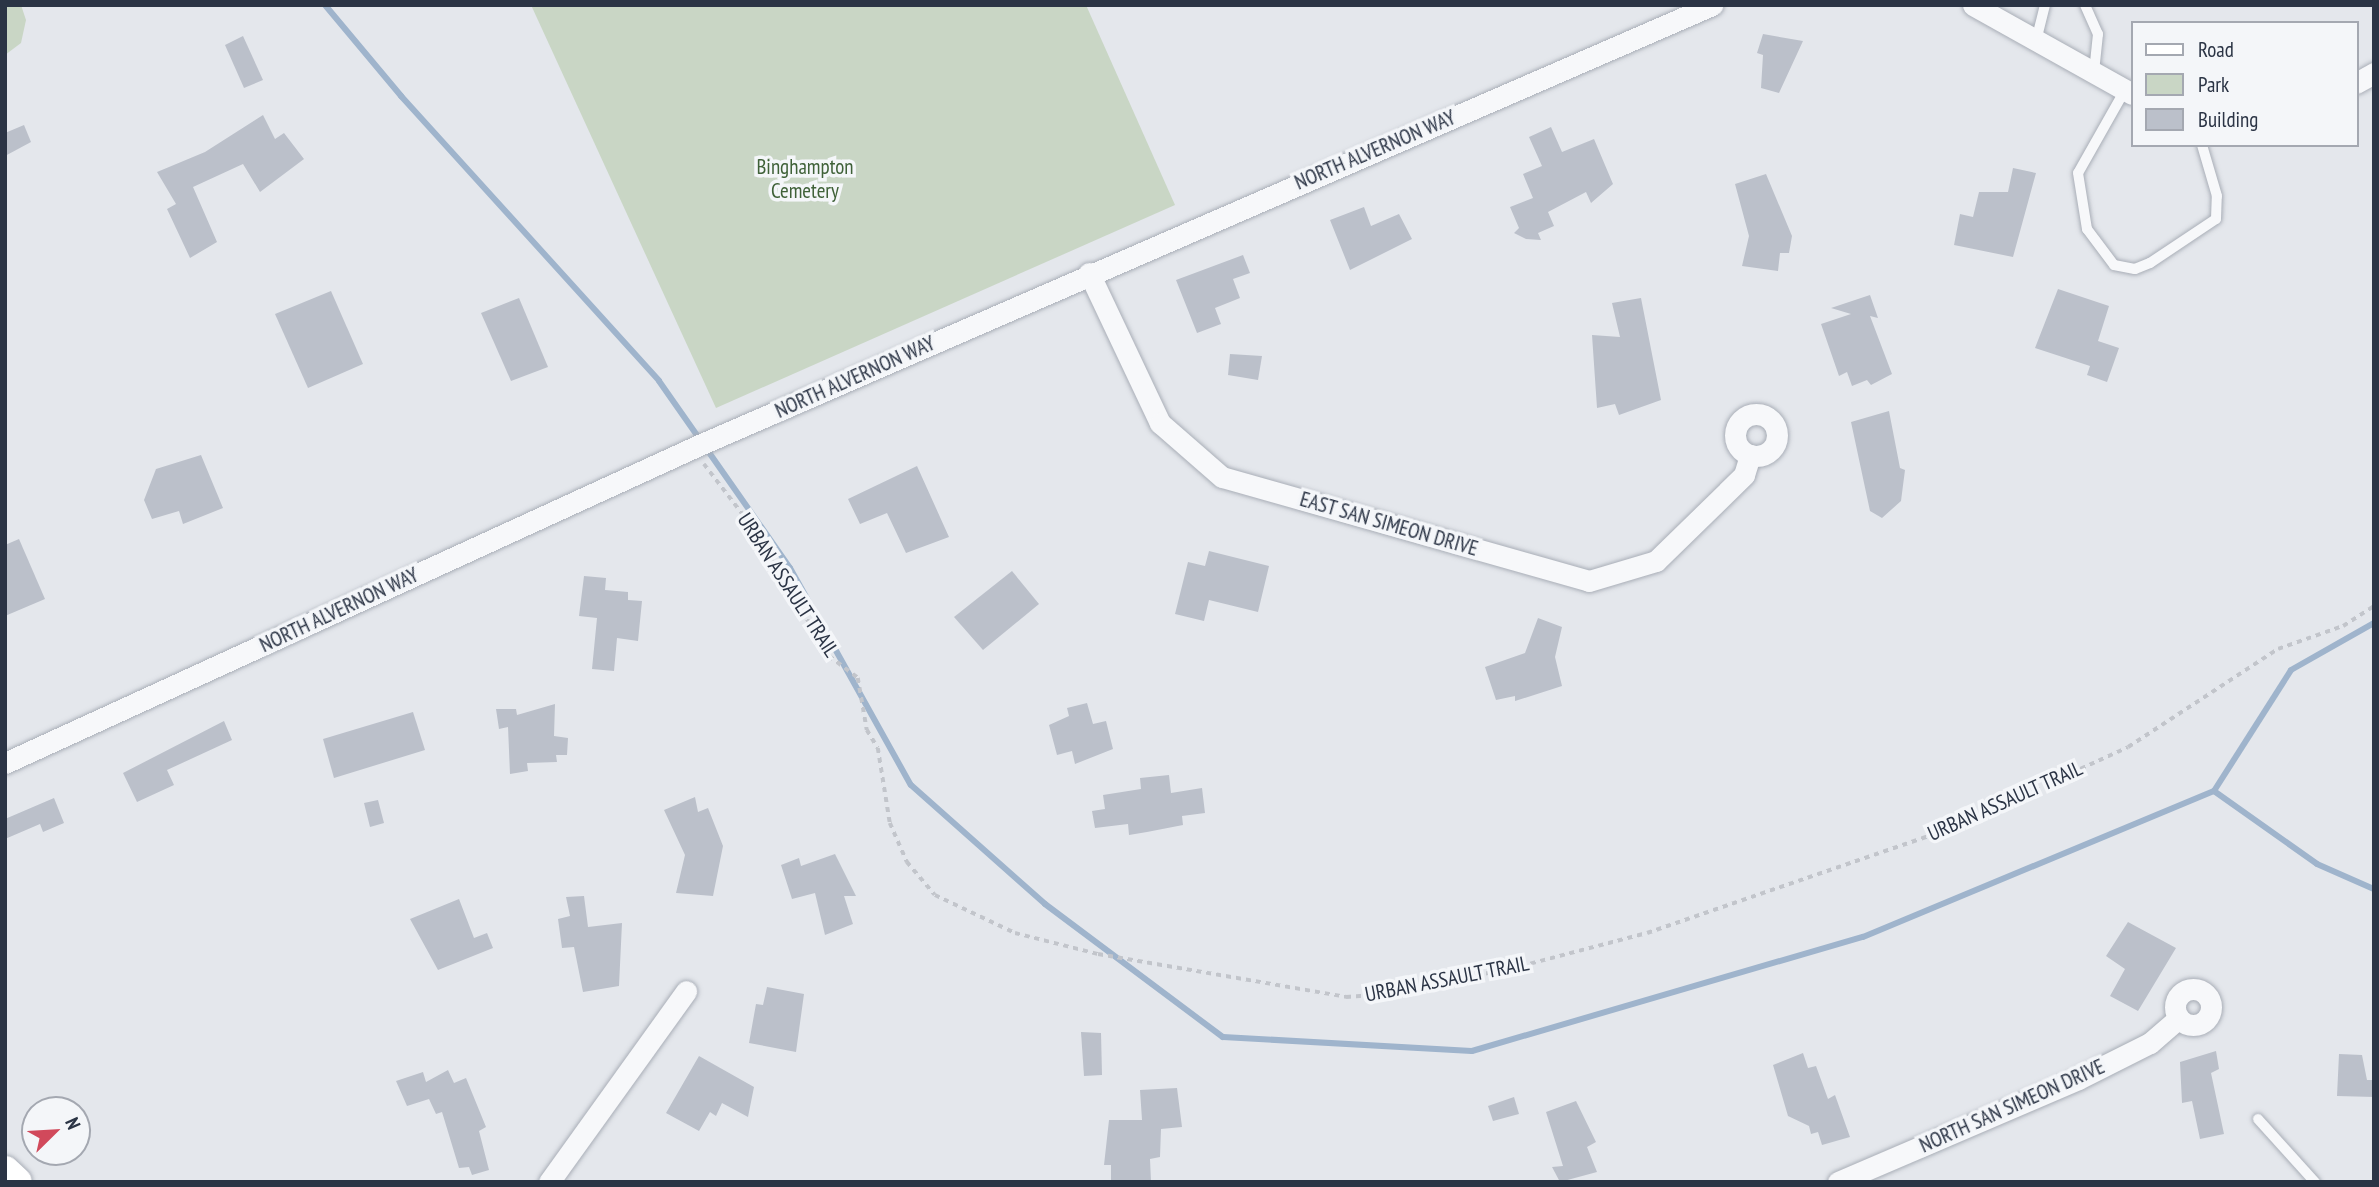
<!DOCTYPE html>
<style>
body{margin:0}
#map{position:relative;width:2379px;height:1187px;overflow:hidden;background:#e4e7ec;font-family:"PT Sans Narrow",sans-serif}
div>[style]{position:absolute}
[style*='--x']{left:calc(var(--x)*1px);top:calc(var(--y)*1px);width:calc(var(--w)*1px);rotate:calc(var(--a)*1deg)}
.green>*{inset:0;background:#c9d6c5}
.stream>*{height:6px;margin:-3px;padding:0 3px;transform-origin:3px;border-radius:3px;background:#9fb4cc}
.building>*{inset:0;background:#bbc0ca}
.path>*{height:3.5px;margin-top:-1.75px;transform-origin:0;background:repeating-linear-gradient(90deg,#c2c5cb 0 5px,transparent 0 10px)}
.roads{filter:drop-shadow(0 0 2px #a9aeb7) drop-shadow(0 0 2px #a9aeb7)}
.lane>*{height:10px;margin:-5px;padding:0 5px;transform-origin:5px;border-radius:5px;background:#f7f8fa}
.street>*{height:21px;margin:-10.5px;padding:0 10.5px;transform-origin:10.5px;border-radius:10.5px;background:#f7f8fa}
.street>.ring{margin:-10.5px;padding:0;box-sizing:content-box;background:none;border:21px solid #f7f8fa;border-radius:50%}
.secondary>*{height:30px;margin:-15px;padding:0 15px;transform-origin:15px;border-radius:15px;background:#fff}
span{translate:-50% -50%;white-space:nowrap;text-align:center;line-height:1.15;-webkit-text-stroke:7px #f4f6f9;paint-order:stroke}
.street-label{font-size:21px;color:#2b3445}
.park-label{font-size:21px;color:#3f6138}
.frame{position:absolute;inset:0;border:7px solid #2b3445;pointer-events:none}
.legend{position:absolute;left:2131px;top:21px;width:228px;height:126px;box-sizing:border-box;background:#f4f6f9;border:2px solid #a4a8b1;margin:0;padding:9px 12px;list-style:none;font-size:21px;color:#2b3445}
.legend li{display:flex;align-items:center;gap:14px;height:35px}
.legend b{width:35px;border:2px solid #a4a8b1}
.north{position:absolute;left:21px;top:1096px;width:70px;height:70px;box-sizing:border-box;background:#f4f6f9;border:2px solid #a4a8b1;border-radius:50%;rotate:66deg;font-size:19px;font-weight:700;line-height:28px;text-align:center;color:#2b3445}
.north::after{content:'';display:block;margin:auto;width:24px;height:32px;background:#d1495b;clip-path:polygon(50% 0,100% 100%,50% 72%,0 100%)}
</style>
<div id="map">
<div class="green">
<i style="clip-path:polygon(5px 5px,21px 5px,26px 20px,21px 43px,5px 55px)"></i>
<i style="clip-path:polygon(531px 5px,1086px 5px,1175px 205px,716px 408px)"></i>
</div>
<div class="stream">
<i style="--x:325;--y:5;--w:119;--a:50.1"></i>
<i style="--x:401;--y:96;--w:384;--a:47.8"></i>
<i style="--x:659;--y:381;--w:228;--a:55"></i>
<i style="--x:790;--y:568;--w:248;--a:60.9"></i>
<i style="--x:911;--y:785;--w:179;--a:41.6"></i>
<i style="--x:1045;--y:904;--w:222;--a:36.8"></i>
<i style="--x:1223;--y:1037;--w:249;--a:3.2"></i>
<i style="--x:1472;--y:1051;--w:407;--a:-16.3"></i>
<i style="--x:1863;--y:937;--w:380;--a:-22.6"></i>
<i style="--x:2214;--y:791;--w:143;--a:-57.5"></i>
<i style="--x:2291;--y:670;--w:95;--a:-29.5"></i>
<i style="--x:2214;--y:791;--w:126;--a:35.3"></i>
<i style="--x:2317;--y:864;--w:62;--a:23.7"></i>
</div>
<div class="building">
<i style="clip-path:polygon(1763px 34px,1803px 41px,1779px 93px,1761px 88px,1763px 55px,1757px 53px)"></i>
<i style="clip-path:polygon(243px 36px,263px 80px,244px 88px,225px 45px)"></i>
<i style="clip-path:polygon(263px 115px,275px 139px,284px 133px,304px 159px,260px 192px,243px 164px,193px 187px,217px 242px,190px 258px,167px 209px,176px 204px,157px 172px,205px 152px)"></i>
<i style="clip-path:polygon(24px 125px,31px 142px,5px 156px,5px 133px)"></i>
<i style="clip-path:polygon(1551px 127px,1562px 152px,1594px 139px,1613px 184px,1591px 203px,1586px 192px,1548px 212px,1554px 226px,1538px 233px,1541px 240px,1526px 239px,1514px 233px,1519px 228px,1510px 207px,1533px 198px,1523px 174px,1542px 166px,1529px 137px)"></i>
<i style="clip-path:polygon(2013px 168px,2036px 173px,2013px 257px,1954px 245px,1960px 214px,1973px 217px,1979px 192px,2008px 192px)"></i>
<i style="clip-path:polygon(1766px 174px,1792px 236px,1789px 253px,1780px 253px,1778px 271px,1742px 266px,1749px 236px,1735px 184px)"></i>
<i style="clip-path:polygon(1364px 207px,1371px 226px,1399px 214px,1412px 239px,1350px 270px,1330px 220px)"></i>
<i style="clip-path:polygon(1243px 255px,1250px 273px,1233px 279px,1240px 298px,1215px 308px,1221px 324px,1197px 333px,1176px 280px)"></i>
<i style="clip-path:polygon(2058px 289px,2109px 306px,2098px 341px,2119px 348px,2107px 382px,2087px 375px,2090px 366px,2035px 348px)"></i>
<i style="clip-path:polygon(331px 291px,363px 364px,308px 388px,275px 314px)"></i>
<i style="clip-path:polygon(1870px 295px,1878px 318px,1870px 316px,1892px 374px,1871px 385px,1867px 380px,1852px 386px,1847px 372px,1839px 376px,1821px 324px,1851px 314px,1831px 308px)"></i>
<i style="clip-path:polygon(519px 298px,548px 367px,511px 381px,481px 313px)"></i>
<i style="clip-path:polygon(1641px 298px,1661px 400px,1619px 415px,1615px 404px,1597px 408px,1592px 335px,1620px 337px,1612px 303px)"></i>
<i style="clip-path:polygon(1230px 354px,1262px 356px,1258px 380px,1228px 375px)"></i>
<i style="clip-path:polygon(1889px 411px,1900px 468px,1905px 470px,1901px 501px,1882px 518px,1870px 511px,1851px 422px)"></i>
<i style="clip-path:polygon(201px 455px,223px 508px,183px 524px,179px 511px,152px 519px,144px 500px,156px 469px)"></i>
<i style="clip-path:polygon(917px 466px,949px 537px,906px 553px,887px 513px,860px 524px,848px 499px)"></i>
<i style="clip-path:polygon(19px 539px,45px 599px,5px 616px,5px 545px)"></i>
<i style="clip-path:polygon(1209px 551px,1269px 566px,1258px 612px,1209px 600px,1204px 621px,1175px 614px,1188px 562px,1205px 566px)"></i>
<i style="clip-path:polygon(1012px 571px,1039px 604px,983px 650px,954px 617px)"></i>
<i style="clip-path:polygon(584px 576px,606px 578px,605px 590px,628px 592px,628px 600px,642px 601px,638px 641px,617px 638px,614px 671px,592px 669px,597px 618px,579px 616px)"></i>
<i style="clip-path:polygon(1538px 618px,1562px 627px,1555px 657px,1562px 686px,1515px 701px,1515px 696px,1496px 700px,1485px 667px,1525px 653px)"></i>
<i style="clip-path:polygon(1087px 703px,1093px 724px,1106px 721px,1113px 749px,1075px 764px,1072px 751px,1057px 755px,1049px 725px,1069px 716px,1067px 708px)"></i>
<i style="clip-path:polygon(555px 704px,554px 736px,568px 738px,567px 755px,556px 755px,557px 762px,527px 763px,528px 771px,510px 774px,508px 727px,499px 729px,496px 709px,516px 709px,517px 715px)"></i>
<i style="clip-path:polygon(413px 712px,425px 750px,334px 778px,323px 739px)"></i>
<i style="clip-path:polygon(224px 721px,232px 740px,167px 770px,174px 785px,137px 802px,123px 773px)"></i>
<i style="clip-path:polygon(1169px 775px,1171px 793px,1202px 788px,1205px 813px,1182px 816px,1183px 825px,1147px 832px,1129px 835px,1128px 824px,1095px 828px,1092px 811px,1105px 809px,1103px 795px,1141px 789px,1140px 778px)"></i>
<i style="clip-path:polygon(695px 797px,698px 812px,708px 808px,723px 846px,713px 896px,676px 893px,685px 855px,664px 810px)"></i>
<i style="clip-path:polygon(54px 798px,64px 823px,43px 832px,40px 824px,5px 839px,5px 819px)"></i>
<i style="clip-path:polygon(378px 800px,384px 823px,370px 827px,364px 803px)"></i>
<i style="clip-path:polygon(835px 854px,856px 896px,844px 896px,853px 924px,825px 935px,815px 893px,792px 899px,781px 865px,799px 858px,801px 866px)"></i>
<i style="clip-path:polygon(584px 896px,588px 927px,622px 923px,619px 986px,583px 992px,574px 947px,562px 948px,558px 919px,570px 916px,566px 897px)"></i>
<i style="clip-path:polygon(459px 899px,474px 938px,487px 933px,493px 948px,438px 970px,410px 919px)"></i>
<i style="clip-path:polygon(2128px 922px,2176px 948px,2138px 1011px,2110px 996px,2125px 969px,2106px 956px)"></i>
<i style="clip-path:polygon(767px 987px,804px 994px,796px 1052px,749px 1043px,756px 1004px,763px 1005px)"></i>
<i style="clip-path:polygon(1081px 1032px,1101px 1033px,1102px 1075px,1084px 1076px)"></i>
<i style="clip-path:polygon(2216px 1051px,2219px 1069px,2211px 1073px,2224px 1134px,2200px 1139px,2192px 1101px,2182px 1103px,2180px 1062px)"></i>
<i style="clip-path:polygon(1803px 1053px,1808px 1068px,1816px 1066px,1828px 1099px,1835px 1095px,1850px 1137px,1822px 1145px,1818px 1132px,1811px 1134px,1809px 1126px,1788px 1116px,1773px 1065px)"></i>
<i style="clip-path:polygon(2339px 1054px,2362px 1055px,2367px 1080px,2374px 1080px,2374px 1097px,2337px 1096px)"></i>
<i style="clip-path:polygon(699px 1056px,754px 1087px,748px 1117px,722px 1103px,716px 1116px,710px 1112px,699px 1131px,666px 1113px)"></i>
<i style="clip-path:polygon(448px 1070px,454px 1083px,466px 1078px,486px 1127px,479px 1131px,489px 1170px,472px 1175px,469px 1167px,459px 1168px,442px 1112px,436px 1114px,429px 1099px,407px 1106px,396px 1081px,423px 1072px,426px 1082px)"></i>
<i style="clip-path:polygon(1177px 1088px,1182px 1127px,1161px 1129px,1160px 1157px,1150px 1159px,1151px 1182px,1111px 1182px,1111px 1165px,1104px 1165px,1109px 1120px,1142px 1120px,1140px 1090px)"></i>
<i style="clip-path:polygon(1514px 1097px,1519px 1114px,1493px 1121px,1488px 1106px)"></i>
<i style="clip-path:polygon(1576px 1101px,1596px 1142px,1587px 1147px,1597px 1172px,1560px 1182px,1552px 1167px,1563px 1166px,1546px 1112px)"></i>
</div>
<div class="path">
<i style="--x:704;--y:464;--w:77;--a:52.4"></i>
<i style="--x:751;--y:525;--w:152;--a:59.2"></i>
<i style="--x:829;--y:656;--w:36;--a:37"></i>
<i style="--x:858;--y:678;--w:53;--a:80.2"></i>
<i style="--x:867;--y:730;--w:21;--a:59"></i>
<i style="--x:878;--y:748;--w:76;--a:80.9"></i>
<i style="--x:890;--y:823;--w:43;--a:66.4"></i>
<i style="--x:907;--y:862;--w:43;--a:49.7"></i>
<i style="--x:935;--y:895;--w:89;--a:25.4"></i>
<i style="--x:1015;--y:933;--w:86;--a:14.2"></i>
<i style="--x:1098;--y:954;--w:252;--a:9.8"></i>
<i style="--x:1346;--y:997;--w:42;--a:-4.1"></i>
<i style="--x:1388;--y:994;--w:136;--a:-11.9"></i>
<i style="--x:1521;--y:966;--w:130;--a:-14.7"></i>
<i style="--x:1647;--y:933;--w:314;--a:-19"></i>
<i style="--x:1944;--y:831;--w:202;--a:-24.5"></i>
<i style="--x:2128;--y:747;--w:179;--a:-33.2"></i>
<i style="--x:2278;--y:649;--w:69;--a:-19.5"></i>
<i style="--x:2343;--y:626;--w:37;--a:-33"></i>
</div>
<div class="roads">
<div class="lane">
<i style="--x:2085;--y:5;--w:32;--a:66"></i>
<i style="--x:2098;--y:34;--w:37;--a:96"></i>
<i style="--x:2037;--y:37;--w:33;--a:-76"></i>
<i style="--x:2125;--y:90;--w:95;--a:119.5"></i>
<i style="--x:2078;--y:173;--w:57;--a:80.9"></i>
<i style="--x:2087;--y:229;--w:45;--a:53.1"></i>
<i style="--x:2114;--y:265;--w:21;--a:11"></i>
<i style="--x:2135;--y:269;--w:16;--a:-22"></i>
<i style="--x:2150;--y:263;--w:79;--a:-33.7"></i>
<i style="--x:2216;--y:219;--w:23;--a:-88"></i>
<i style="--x:2217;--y:196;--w:53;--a:-106.4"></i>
<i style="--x:2258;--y:1119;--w:85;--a:47.9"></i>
</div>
<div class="street">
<i style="--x:1973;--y:5;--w:182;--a:29.2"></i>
<i style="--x:2356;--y:83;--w:21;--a:-29"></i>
<i style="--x:1089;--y:273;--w:166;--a:64.7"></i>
<i style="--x:1160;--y:423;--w:82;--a:41.1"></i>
<i style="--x:1222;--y:477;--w:381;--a:15.8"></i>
<i style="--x:1589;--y:581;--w:70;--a:-16.6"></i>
<i style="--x:1656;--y:561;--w:123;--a:-44.3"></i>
<i style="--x:1744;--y:475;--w:21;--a:-73"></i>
<i class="ring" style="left:1735px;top:414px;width:21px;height:21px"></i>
<i style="--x:5;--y:763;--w:761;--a:-24.61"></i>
<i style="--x:697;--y:446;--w:1107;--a:-23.48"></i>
<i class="ring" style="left:2175px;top:989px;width:15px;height:15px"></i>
<i style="--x:549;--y:1182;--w:235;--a:-54.3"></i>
<i style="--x:1838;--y:1182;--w:261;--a:-23.2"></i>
<i style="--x:2078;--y:1079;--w:80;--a:-26.6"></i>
<i style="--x:2150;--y:1043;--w:38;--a:-41"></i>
</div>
<div class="secondary">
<i style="--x:5;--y:1171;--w:16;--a:43"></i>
</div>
</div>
<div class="street-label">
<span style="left:1375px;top:150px;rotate:-23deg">NORTH ALVERNON WAY</span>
<span style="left:855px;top:377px;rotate:-24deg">NORTH ALVERNON WAY</span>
<span style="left:1389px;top:524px;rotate:16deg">EAST SAN SIMEON DRIVE</span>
<span style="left:788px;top:585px;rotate:57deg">URBAN ASSAULT TRAIL</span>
<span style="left:339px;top:610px;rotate:-25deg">NORTH ALVERNON WAY</span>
<span style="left:2005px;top:801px;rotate:-24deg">URBAN ASSAULT TRAIL</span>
<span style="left:1447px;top:979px;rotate:-11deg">URBAN ASSAULT TRAIL</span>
<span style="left:2012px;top:1106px;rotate:-24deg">NORTH SAN SIMEON DRIVE</span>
</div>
<div class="park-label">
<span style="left:805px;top:179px">Binghampton<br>Cemetery</span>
</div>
<div class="frame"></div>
<ul class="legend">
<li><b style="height:9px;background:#fff"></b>Road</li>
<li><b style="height:19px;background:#c9d6c5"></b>Park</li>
<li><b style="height:19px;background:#bbc0ca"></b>Building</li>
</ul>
<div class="north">N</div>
</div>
